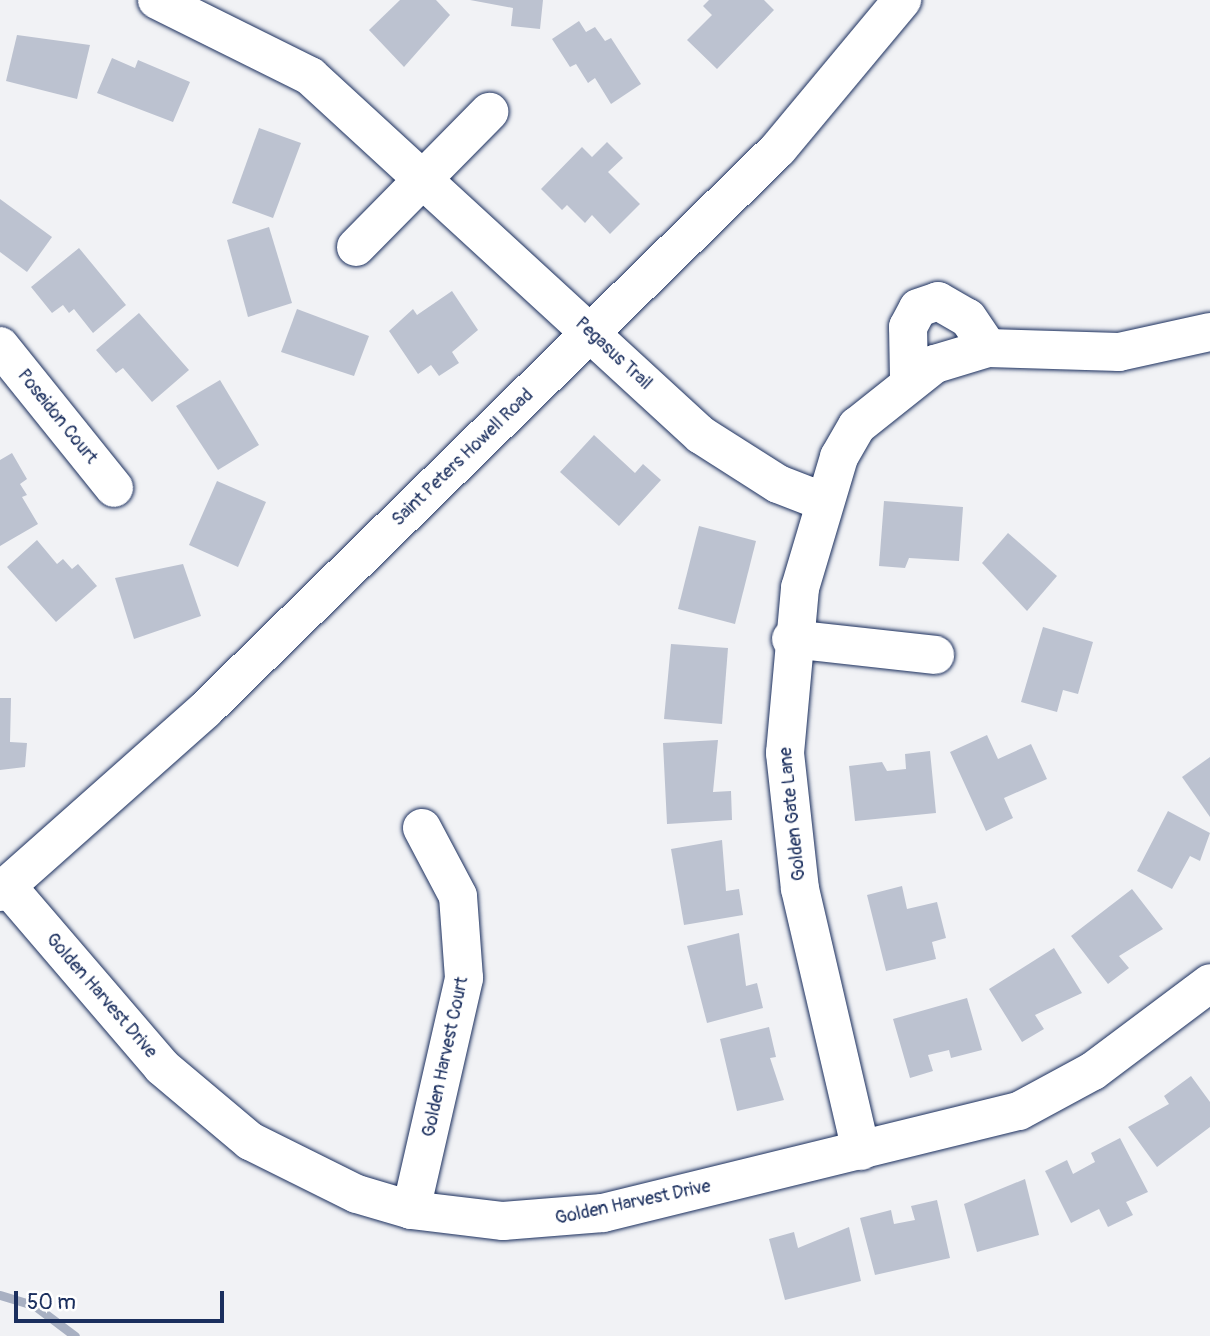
<!DOCTYPE html>
<style>
body{margin:0}
#map{position:relative;width:1210px;height:1336px;overflow:hidden;background:#f1f2f5;font-family:Pangolin,sans-serif}
div>[style]{position:absolute}
[style*='--x']{left:calc(var(--x)*1px);top:calc(var(--y)*1px);width:calc(var(--w)*1px);rotate:calc(var(--a)*1deg)}
.stream>*{height:9px;margin:-4.5px;padding:0 4.5px;transform-origin:4.5px;border-radius:4.5px;background:#a8b0c2}
.building>*{inset:0;background:#bcc2d0}
.roads{filter:drop-shadow(0 0 2px #1b2f5e) drop-shadow(0 0 2px #1b2f5e)}
.minor>*{height:38px;margin:-19px;padding:0 19px;transform-origin:19px;border-radius:19px;background:#fff}
.major>*{height:38px;margin:-19px;padding:0 19px;transform-origin:19px;border-radius:19px;background:#fff}
span{translate:-50% -50%;white-space:nowrap;text-align:center;line-height:1.15;-webkit-text-stroke:5px #fff;paint-order:stroke}
.street-label{font-size:18px;color:#1b2f5e}
.scale{position:absolute;left:14px;top:1291px;width:210px;height:32px;box-sizing:border-box;border:4px solid #1b2f5e;border-top:0;padding-left:9px;font-size:21px;line-height:24px;white-space:nowrap;color:#1b2f5e;-webkit-text-stroke:5px #fff;paint-order:stroke}
</style>
<div id="map">
<div class="stream">
<i style="--x:0;--y:1295;--w:37;--a:17"></i>
<i style="--x:35;--y:1306;--w:50;--a:36.9"></i>
</div>
<div class="building">
<i style="clip-path:polygon(400px 0,436px 0,450px 15px,404px 67px,369px 30px)"></i>
<i style="clip-path:polygon(470px 0,543px 0,540px 29px,511px 26px,513px 8px)"></i>
<i style="clip-path:polygon(709px 0,764px 0,774px 10px,717px 69px,687px 40px,712px 15px,703px 6px)"></i>
<i style="clip-path:polygon(579px 21px,586px 32px,595px 27px,605px 41px,611px 38px,641px 84px,611px 104px,595px 78px,588px 83px,576px 64px,570px 67px,552px 39px)"></i>
<i style="clip-path:polygon(17px 35px,90px 45px,77px 99px,6px 81px)"></i>
<i style="clip-path:polygon(112px 58px,135px 68px,138px 60px,190px 82px,173px 122px,97px 93px)"></i>
<i style="clip-path:polygon(259px 128px,301px 143px,273px 218px,232px 203px)"></i>
<i style="clip-path:polygon(607px 142px,623px 158px,608px 172px,640px 204px,610px 234px,592px 215px,585px 223px,567px 205px,562px 210px,541px 189px,582px 147px,592px 157px)"></i>
<i style="clip-path:polygon(0 199px,52px 237px,27px 272px,0 252px)"></i>
<i style="clip-path:polygon(269px 227px,292px 303px,248px 317px,227px 240px)"></i>
<i style="clip-path:polygon(79px 248px,126px 305px,93px 333px,74px 309px,69px 313px,63px 305px,52px 313px,31px 287px)"></i>
<i style="clip-path:polygon(452px 291px,478px 330px,452px 352px,459px 363px,439px 376px,431px 365px,418px 374px,389px 331px,413px 309px,417px 315px)"></i>
<i style="clip-path:polygon(297px 309px,369px 336px,354px 376px,281px 352px)"></i>
<i style="clip-path:polygon(139px 313px,189px 370px,152px 402px,123px 368px,116px 373px,96px 350px)"></i>
<i style="clip-path:polygon(220px 380px,259px 445px,218px 470px,176px 406px)"></i>
<i style="clip-path:polygon(594px 435px,635px 473px,643px 464px,661px 480px,619px 526px,560px 472px)"></i>
<i style="clip-path:polygon(12px 453px,27px 479px,20px 484px,27px 495px,22px 497px,38px 524px,0 546px,0 460px)"></i>
<i style="clip-path:polygon(217px 481px,266px 502px,238px 567px,189px 545px)"></i>
<i style="clip-path:polygon(884px 501px,963px 507px,959px 561px,909px 558px,905px 568px,879px 566px)"></i>
<i style="clip-path:polygon(699px 526px,756px 541px,735px 624px,678px 609px)"></i>
<i style="clip-path:polygon(1008px 533px,1057px 576px,1027px 611px,982px 563px)"></i>
<i style="clip-path:polygon(37px 540px,57px 564px,63px 559px,72px 569px,78px 564px,97px 586px,56px 622px,7px 567px)"></i>
<i style="clip-path:polygon(183px 564px,201px 616px,134px 639px,115px 578px)"></i>
<i style="clip-path:polygon(1043px 627px,1093px 642px,1078px 694px,1063px 690px,1057px 712px,1021px 702px)"></i>
<i style="clip-path:polygon(671px 644px,728px 648px,722px 724px,664px 719px)"></i>
<i style="clip-path:polygon(0 698px,11px 698px,10px 742px,27px 743px,25px 767px,0 770px)"></i>
<i style="clip-path:polygon(987px 735px,998px 759px,1031px 744px,1047px 779px,1004px 798px,1013px 818px,986px 831px,950px 752px)"></i>
<i style="clip-path:polygon(718px 740px,713px 792px,731px 791px,732px 820px,667px 824px,663px 743px)"></i>
<i style="clip-path:polygon(930px 751px,936px 813px,855px 821px,849px 766px,882px 762px,887px 771px,906px 769px,905px 754px)"></i>
<i style="clip-path:polygon(1210px 757px,1210px 817px,1182px 777px)"></i>
<i style="clip-path:polygon(1168px 811px,1210px 833px,1200px 861px,1190px 856px,1172px 889px,1137px 871px)"></i>
<i style="clip-path:polygon(722px 840px,726px 891px,739px 889px,743px 915px,684px 925px,671px 849px)"></i>
<i style="clip-path:polygon(902px 886px,907px 909px,937px 902px,946px 938px,932px 942px,936px 959px,886px 971px,867px 895px)"></i>
<i style="clip-path:polygon(1132px 889px,1163px 929px,1119px 956px,1129px 968px,1108px 984px,1071px 936px)"></i>
<i style="clip-path:polygon(739px 933px,746px 986px,757px 983px,763px 1008px,707px 1023px,687px 946px)"></i>
<i style="clip-path:polygon(1054px 948px,1082px 993px,1035px 1015px,1044px 1029px,1022px 1042px,989px 989px)"></i>
<i style="clip-path:polygon(967px 998px,982px 1050px,951px 1058px,949px 1050px,928px 1055px,933px 1071px,910px 1078px,893px 1019px)"></i>
<i style="clip-path:polygon(769px 1027px,776px 1057px,770px 1058px,784px 1100px,737px 1111px,720px 1039px)"></i>
<i style="clip-path:polygon(1191px 1076px,1210px 1102px,1210px 1127px,1157px 1167px,1128px 1127px,1169px 1104px,1164px 1096px)"></i>
<i style="clip-path:polygon(1120px 1138px,1148px 1192px,1126px 1202px,1133px 1215px,1108px 1227px,1099px 1209px,1071px 1223px,1045px 1171px,1067px 1160px,1073px 1174px,1095px 1162px,1091px 1153px)"></i>
<i style="clip-path:polygon(1025px 1179px,1039px 1235px,977px 1252px,964px 1204px)"></i>
<i style="clip-path:polygon(937px 1200px,950px 1258px,875px 1275px,860px 1218px,891px 1210px,894px 1224px,915px 1220px,911px 1206px)"></i>
<i style="clip-path:polygon(849px 1227px,861px 1281px,785px 1300px,769px 1239px,794px 1232px,798px 1248px)"></i>
</div>
<div class="roads">
<div class="minor">
<i style="--x:157;--y:0;--w:171;--a:26.4"></i>
<i style="--x:310;--y:76;--w:531;--a:42.56"></i>
<i style="--x:701;--y:435;--w:91;--a:32.5"></i>
<i style="--x:778;--y:484;--w:47;--a:21.1"></i>
<i style="--x:356;--y:247;--w:190;--a:-45.4"></i>
<i style="--x:0;--y:346;--w:182;--a:51.2"></i>
<i style="--x:909;--y:378;--w:51;--a:-91.1"></i>
<i style="--x:908;--y:327;--w:21;--a:-62"></i>
<i style="--x:918;--y:308;--w:21;--a:-19"></i>
<i style="--x:938;--y:301;--w:34;--a:30"></i>
<i style="--x:968;--y:318;--w:36;--a:56"></i>
<i style="--x:791;--y:639;--w:145;--a:6.3"></i>
<i style="--x:7;--y:886;--w:238;--a:49.4"></i>
<i style="--x:162;--y:1067;--w:115;--a:40.1"></i>
<i style="--x:250;--y:1141;--w:119;--a:26.4"></i>
<i style="--x:357;--y:1194;--w:56;--a:16.5"></i>
<i style="--x:411;--y:1210;--w:93;--a:6.8"></i>
<i style="--x:503;--y:1221;--w:100;--a:-4.6"></i>
<i style="--x:603;--y:1213;--w:428;--a:-13.8"></i>
<i style="--x:1019;--y:1111;--w:84;--a:-28.4"></i>
<i style="--x:1093;--y:1071;--w:146;--a:-36.9"></i>
<i style="--x:861;--y:1151;--w:269;--a:-103.1"></i>
<i style="--x:800;--y:889;--w:137;--a:-96.3"></i>
<i style="--x:785;--y:753;--w:166;--a:-84.8"></i>
<i style="--x:800;--y:588;--w:137;--a:-73.4"></i>
<i style="--x:839;--y:457;--w:36;--a:-60"></i>
<i style="--x:857;--y:426;--w:100;--a:-38.5"></i>
<i style="--x:935;--y:364;--w:55;--a:-16.8"></i>
<i style="--x:988;--y:348;--w:131;--a:1.7"></i>
<i style="--x:1119;--y:352;--w:93;--a:-12.4"></i>
<i style="--x:411;--y:1210;--w:238;--a:-77.1"></i>
<i style="--x:464;--y:978;--w:82;--a:-94.2"></i>
<i style="--x:458;--y:896;--w:77;--a:-117.9"></i>
</div>
<div class="major">
<i style="--x:0;--y:892;--w:274;--a:-41.6"></i>
<i style="--x:205;--y:710;--w:802;--a:-44.39"></i>
<i style="--x:778;--y:149;--w:194;--a:-50.2"></i>
</div>
</div>
<div class="street-label">
<span style="left:613px;top:354px;rotate:43deg">Pegasus Trail</span>
<span style="left:57px;top:417px;rotate:51deg">Poseidon Court</span>
<span style="left:463px;top:458px;rotate:-44deg">Saint Peters Howell Road</span>
<span style="left:793px;top:814px;rotate:-96deg">Golden Gate Lane</span>
<span style="left:101px;top:996px;rotate:49deg">Golden Harvest Drive</span>
<span style="left:446px;top:1057px;rotate:-78deg">Golden Harvest Court</span>
<span style="left:633px;top:1203px;rotate:-12deg">Golden Harvest Drive</span>
</div>
<div class="scale">50 m</div>
</div>
